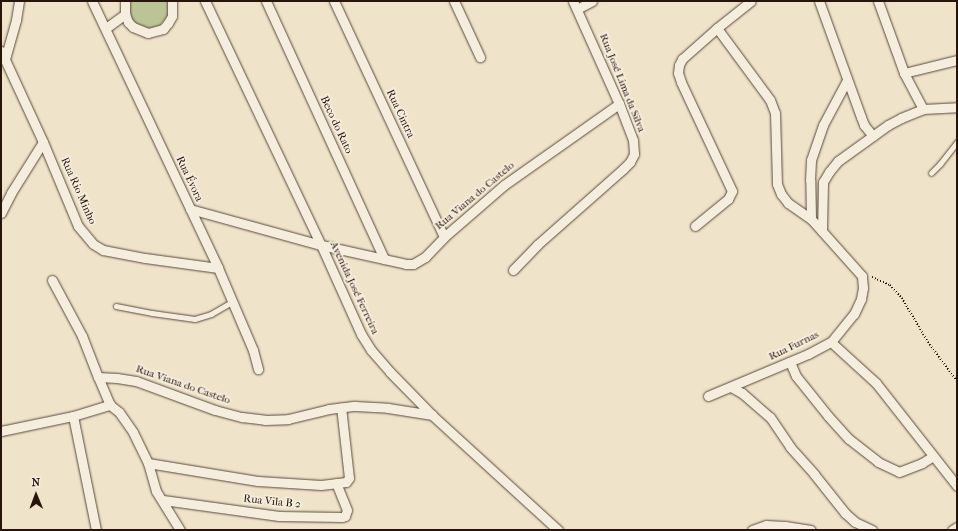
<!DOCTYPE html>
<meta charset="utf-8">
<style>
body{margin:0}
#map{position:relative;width:958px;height:531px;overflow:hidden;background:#efe4ca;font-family:"IM FELL French Canon",serif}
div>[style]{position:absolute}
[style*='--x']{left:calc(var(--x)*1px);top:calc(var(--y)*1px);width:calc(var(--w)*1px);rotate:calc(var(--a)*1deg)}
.green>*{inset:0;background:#bbc495}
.path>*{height:1.5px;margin-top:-0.75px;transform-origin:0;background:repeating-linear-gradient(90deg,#27140b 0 1px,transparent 0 3px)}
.roads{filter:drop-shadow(0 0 1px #59483b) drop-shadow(0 0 1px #59483b)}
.lane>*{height:4.5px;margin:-2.25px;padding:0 2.25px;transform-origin:2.25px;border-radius:2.25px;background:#f5eddd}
.street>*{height:9px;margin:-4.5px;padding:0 4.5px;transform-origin:4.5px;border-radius:4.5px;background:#f5eddd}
span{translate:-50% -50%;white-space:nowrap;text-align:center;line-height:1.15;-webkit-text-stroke:3.5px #f5eddd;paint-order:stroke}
.street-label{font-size:11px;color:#27140b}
.frame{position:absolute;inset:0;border:2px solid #27140b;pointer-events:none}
.north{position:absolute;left:16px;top:475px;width:40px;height:40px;-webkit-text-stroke:3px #f5eddd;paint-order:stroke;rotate:359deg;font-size:11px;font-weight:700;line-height:16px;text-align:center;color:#27140b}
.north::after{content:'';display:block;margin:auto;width:14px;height:18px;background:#27140b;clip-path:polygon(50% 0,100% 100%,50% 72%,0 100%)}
</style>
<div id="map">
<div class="green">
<i style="clip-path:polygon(129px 1px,168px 1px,168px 16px,159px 26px,153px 29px,138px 27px,129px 16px)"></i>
</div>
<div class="path">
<i style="--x:872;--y:277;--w:20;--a:24"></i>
<i style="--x:890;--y:285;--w:18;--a:47"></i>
<i style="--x:902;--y:298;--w:51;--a:59.4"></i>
<i style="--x:928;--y:342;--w:49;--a:53.4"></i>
</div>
<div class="roads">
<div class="lane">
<i style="--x:931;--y:173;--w:13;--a:-45"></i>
<i style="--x:940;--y:164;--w:28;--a:-52"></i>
<i style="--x:116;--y:306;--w:37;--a:11"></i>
<i style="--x:152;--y:313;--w:43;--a:7.9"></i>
<i style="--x:195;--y:319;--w:17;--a:-17"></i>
<i style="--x:211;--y:314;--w:24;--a:-30"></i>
</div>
<div class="street">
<i style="--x:92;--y:1;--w:295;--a:64.7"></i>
<i style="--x:218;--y:268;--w:89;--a:66.9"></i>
<i style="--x:253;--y:350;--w:20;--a:75"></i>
<i style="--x:125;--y:1;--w:13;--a:90"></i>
<i style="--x:125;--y:14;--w:9;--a:69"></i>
<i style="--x:128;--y:22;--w:7;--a:45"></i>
<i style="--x:133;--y:27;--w:16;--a:22"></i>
<i style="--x:148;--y:33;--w:16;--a:-15"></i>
<i style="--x:163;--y:29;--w:8;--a:-50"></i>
<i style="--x:168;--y:23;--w:8;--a:-60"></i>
<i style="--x:172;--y:16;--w:15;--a:-90"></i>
<i style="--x:205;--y:1;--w:270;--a:64.6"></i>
<i style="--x:321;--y:245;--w:98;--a:65.8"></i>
<i style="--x:361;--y:334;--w:19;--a:58"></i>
<i style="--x:371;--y:350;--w:29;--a:49"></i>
<i style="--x:390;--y:372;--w:60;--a:45.7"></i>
<i style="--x:432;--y:415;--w:171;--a:42.4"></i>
<i style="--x:266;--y:1;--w:284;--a:65.4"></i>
<i style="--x:334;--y:1;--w:260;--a:65"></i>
<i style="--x:454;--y:1;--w:62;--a:65.1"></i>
<i style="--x:819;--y:1;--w:123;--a:70.1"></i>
<i style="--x:861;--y:117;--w:9;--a:69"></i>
<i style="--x:864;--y:125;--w:14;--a:51"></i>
<i style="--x:878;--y:1;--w:77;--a:70.1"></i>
<i style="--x:904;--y:73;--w:41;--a:62.2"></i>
<i style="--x:577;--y:9;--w:17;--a:-28"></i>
<i style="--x:106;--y:28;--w:24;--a:-36"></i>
<i style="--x:1;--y:51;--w:100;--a:65.2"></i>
<i style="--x:43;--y:142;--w:91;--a:67.4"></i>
<i style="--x:78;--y:226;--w:23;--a:50"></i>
<i style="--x:93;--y:244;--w:12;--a:31"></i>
<i style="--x:103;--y:250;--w:43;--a:10.8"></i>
<i style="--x:145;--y:258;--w:74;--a:7.8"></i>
<i style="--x:5;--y:59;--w:41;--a:-74.2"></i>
<i style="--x:16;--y:20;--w:19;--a:-81"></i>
<i style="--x:904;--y:73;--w:55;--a:-13.8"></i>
<i style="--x:190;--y:209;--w:136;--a:15.4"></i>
<i style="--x:321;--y:245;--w:87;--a:12.6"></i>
<i style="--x:406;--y:264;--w:7;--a:0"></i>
<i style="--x:413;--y:264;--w:14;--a:-30"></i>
<i style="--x:425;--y:257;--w:28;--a:-46"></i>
<i style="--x:444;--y:237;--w:79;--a:-40.9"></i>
<i style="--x:504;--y:185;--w:141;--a:-35.2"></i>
<i style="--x:1;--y:213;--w:22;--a:-63"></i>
<i style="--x:11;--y:193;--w:60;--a:-57.9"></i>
<i style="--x:811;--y:219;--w:39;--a:-91"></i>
<i style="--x:810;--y:180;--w:20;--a:-87"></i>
<i style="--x:811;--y:160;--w:37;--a:-71"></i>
<i style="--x:823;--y:125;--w:51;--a:-61.9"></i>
<i style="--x:695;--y:226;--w:43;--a:-39.3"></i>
<i style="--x:728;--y:199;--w:9;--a:-63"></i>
<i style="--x:732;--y:191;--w:120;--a:-115.1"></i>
<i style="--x:681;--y:82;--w:9;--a:-108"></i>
<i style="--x:678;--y:73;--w:8;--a:-83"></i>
<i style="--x:679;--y:65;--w:7;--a:-63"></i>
<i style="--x:682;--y:59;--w:47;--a:-41.5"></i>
<i style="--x:822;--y:231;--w:49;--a:-88.8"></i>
<i style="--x:823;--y:182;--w:12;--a:-59"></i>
<i style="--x:829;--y:172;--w:14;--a:-51"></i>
<i style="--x:838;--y:161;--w:62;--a:-35.8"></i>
<i style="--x:888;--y:125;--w:15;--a:-28"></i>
<i style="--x:901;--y:118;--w:24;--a:-22"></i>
<i style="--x:923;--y:109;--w:34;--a:-3"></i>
<i style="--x:513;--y:270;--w:35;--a:-46"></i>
<i style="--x:537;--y:245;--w:115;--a:-41.5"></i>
<i style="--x:623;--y:169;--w:10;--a:-45"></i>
<i style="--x:630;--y:162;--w:9;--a:-63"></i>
<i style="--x:634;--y:154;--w:14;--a:-94"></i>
<i style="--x:633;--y:140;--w:39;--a:-111"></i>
<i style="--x:619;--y:104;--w:113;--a:-114.1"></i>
<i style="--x:52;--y:280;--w:64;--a:61.8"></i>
<i style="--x:82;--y:336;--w:44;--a:68.7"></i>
<i style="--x:831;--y:342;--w:61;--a:42.3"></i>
<i style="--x:876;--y:383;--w:131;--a:51.8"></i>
<i style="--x:790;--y:362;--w:15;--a:67"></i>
<i style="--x:796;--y:376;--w:51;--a:51.3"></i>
<i style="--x:828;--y:416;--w:31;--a:48"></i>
<i style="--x:849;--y:439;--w:37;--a:38"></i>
<i style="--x:878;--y:462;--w:23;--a:25"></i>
<i style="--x:899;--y:472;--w:25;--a:-21"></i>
<i style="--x:922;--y:463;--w:13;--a:-32"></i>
<i style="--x:731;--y:387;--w:13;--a:29"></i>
<i style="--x:742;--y:393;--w:37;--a:41"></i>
<i style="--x:770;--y:417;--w:36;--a:56"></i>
<i style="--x:790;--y:447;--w:36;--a:48"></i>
<i style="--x:814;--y:474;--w:50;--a:51.5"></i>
<i style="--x:845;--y:513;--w:13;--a:42"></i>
<i style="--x:855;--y:522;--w:19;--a:25"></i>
<i style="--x:708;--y:396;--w:108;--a:-22.8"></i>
<i style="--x:808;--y:354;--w:26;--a:-28"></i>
<i style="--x:831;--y:342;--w:36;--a:-51"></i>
<i style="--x:854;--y:314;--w:17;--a:-65"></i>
<i style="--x:861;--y:299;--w:11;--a:-80"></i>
<i style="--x:863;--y:288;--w:12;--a:-95"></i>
<i style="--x:862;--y:276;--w:76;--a:-131.8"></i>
<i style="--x:811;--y:219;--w:28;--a:-145"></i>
<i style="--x:788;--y:203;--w:11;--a:-128"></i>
<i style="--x:781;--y:194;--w:11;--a:-112"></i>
<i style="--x:777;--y:184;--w:71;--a:-91.6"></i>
<i style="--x:775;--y:113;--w:14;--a:-111"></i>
<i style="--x:770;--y:100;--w:89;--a:-126.4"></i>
<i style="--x:717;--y:28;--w:43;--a:-38.5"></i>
<i style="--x:73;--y:416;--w:116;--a:78.6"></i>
<i style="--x:1;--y:431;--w:74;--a:-11.8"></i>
<i style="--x:73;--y:416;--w:39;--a:-17"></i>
<i style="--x:148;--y:463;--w:111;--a:9.3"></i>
<i style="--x:258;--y:481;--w:63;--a:3.6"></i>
<i style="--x:321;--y:485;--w:25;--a:-7"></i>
<i style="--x:346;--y:482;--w:5;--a:-53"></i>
<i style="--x:349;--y:478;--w:71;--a:-96.4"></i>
<i style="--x:163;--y:500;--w:117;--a:7.9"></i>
<i style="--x:279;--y:516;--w:63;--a:0.9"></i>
<i style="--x:342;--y:517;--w:3;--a:-18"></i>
<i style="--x:345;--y:516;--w:6;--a:-72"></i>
<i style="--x:347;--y:510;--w:29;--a:-112"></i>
<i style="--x:180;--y:530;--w:46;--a:-121.6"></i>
<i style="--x:156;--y:491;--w:29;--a:-106"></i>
<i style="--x:148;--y:463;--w:34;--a:-116"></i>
<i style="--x:133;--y:432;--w:24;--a:-125"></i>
<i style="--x:119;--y:412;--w:11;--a:-142"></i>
<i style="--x:110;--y:405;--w:30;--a:-113"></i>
<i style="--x:98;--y:377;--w:19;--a:3"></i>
<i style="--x:117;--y:378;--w:19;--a:9"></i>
<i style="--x:136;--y:381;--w:84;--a:20.2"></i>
<i style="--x:215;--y:410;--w:28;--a:15"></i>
<i style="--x:242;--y:417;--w:23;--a:7"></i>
<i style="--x:265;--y:420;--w:23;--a:-2"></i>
<i style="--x:288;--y:419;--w:42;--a:-13.7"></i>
<i style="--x:329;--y:409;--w:26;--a:-7"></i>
<i style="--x:355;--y:406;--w:33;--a:3"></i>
<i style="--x:388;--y:408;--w:45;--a:9"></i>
<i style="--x:752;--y:530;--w:15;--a:-20"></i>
<i style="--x:766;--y:525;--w:19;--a:3"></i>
<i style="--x:785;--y:526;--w:26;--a:9"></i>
<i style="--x:952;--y:530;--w:6;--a:-31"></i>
</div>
</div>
<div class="street-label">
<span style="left:622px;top:83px;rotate:68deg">Rua José Lima da Silva</span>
<span style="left:400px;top:114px;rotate:65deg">Rua Cintra</span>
<span style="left:336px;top:125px;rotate:65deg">Beco do Rato</span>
<span style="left:189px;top:179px;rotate:65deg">Rua Évora</span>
<span style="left:78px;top:191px;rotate:66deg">Rua Rio Minho</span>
<span style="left:475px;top:196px;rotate:-40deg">Rua Viana do Castelo</span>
<span style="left:354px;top:288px;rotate:65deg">Avenida José Ferreira</span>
<span style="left:794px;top:346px;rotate:-26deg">Rua Furnas</span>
<span style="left:183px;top:385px;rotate:19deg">Rua Viana do Castelo</span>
<span style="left:272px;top:502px;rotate:6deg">Rua Vila B 2</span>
</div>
<div class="frame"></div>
<div class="north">N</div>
</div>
